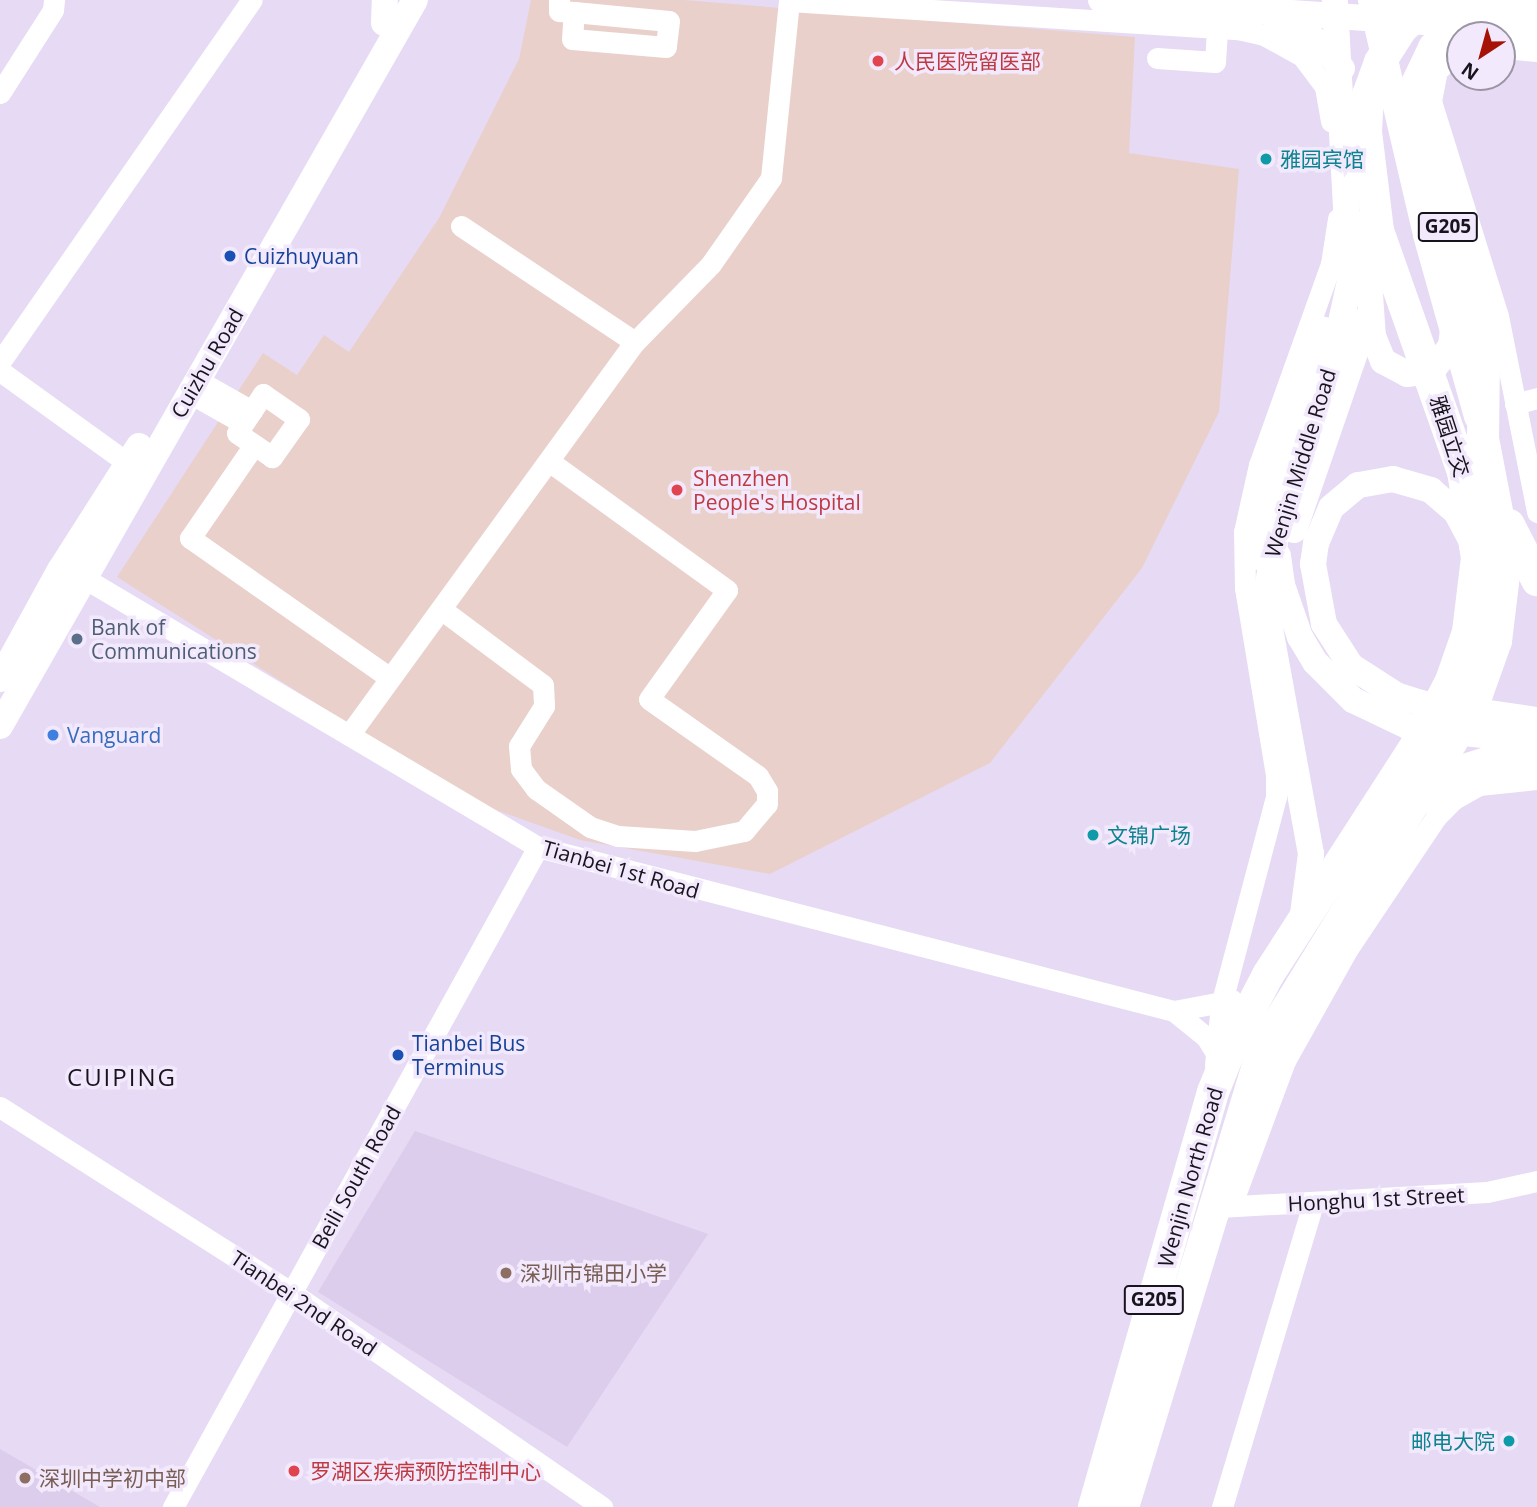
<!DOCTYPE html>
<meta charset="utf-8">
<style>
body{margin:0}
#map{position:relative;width:1537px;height:1507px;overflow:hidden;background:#e7daf4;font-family:"Open Sans","Noto Sans SC",sans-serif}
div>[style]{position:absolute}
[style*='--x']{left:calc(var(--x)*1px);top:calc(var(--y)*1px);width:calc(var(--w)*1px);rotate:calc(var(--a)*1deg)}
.built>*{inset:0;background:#ddcdec}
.medical>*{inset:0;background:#ead0cb}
.minor>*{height:21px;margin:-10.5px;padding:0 10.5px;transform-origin:10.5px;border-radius:10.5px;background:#fff}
.major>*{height:26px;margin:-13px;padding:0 13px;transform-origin:13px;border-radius:13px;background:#fff}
.highway>*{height:32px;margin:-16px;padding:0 16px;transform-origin:16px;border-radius:16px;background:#fff}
.dots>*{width:19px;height:19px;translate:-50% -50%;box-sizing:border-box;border:4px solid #f3e9fd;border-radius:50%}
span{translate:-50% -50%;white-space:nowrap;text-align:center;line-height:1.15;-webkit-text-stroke:7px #f3e9fd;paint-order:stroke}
.shield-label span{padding:2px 5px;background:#f3e9fd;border:2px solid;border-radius:5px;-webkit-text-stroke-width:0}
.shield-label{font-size:19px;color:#18141d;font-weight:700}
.health-label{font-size:21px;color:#be3a42}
.left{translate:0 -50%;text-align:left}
.culture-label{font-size:21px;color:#0d838f}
.right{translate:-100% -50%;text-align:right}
.transit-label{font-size:21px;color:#164399}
.street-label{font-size:21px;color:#18141d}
.service-label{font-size:21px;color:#4e5e75}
.shop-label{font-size:21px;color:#366cbe}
.education-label{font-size:21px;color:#785e54}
.quarter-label{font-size:24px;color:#18141d;letter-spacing:2px}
.north{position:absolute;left:1446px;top:21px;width:70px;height:70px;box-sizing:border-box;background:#f3e9fd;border:2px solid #9b94a3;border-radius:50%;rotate:216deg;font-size:19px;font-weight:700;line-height:28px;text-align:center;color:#18141d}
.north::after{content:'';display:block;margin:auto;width:24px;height:32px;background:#a61306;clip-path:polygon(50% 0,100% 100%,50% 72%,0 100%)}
</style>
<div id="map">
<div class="built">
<i style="clip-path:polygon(415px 1131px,708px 1234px,567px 1447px,318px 1292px)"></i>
<i style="clip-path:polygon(0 1449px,100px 1507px,0 1507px)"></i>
</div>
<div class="medical">
<i style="clip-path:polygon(531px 0,684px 0,1135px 37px,1129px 153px,1239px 169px,1219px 412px,1142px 568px,990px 763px,770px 874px,580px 840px,468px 800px,117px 577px,263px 353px,297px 375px,324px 335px,349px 352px,439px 218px,519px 59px)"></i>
</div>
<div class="minor">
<i style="--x:559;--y:0;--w:11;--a:90"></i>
<i style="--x:559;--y:11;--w:15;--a:4"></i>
<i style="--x:574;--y:12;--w:95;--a:5.4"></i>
<i style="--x:669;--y:21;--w:26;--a:97"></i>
<i style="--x:666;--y:47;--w:94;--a:-175.1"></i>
<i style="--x:572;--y:39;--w:27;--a:-86"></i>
<i style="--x:789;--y:1;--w:450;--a:3.6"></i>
<i style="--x:1238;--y:29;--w:27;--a:13"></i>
<i style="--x:1264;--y:35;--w:43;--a:28.9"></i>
<i style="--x:1302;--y:56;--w:39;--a:53"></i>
<i style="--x:1325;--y:87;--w:35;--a:80"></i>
<i style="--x:1502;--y:48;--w:35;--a:5"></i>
<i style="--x:1460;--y:51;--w:30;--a:140"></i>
<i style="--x:1437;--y:70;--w:32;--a:101"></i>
<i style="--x:1431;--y:101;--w:225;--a:72.7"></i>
<i style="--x:1498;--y:316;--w:200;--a:78.7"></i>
<i style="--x:1157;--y:58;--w:58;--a:3.9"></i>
<i style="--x:1215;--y:62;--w:47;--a:-86.3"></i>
<i style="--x:0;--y:93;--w:98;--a:-57.4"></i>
<i style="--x:53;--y:10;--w:10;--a:-84"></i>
<i style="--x:461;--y:226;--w:209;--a:33.7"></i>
<i style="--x:0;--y:362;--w:441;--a:-55.2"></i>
<i style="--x:0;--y:371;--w:159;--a:35.8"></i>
<i style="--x:197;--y:380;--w:63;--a:29.4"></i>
<i style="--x:190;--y:393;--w:61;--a:29.5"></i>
<i style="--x:263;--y:394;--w:44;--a:34.8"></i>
<i style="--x:299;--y:419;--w:47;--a:125.4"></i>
<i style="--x:272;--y:457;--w:42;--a:-145.6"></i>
<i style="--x:237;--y:433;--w:47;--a:-56.3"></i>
<i style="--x:1515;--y:404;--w:23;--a:-15"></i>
<i style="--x:254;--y:445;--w:113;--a:124.5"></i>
<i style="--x:190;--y:538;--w:244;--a:35"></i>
<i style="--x:84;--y:578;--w:528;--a:30.65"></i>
<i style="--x:538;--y:847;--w:657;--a:14.46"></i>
<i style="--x:1174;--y:1011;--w:59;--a:-10.7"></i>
<i style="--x:441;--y:609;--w:127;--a:36.7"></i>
<i style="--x:543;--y:685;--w:21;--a:87"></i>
<i style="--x:544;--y:706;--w:47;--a:122"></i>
<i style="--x:519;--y:746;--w:23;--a:85"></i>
<i style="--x:521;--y:769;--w:25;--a:53"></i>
<i style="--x:536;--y:789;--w:66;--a:35.1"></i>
<i style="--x:590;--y:827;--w:29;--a:18"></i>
<i style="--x:618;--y:836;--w:77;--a:3.7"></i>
<i style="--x:695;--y:841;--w:50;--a:-11.5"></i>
<i style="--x:744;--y:831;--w:35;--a:-50"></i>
<i style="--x:767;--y:804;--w:13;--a:-90"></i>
<i style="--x:767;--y:791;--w:17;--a:-121"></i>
<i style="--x:758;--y:776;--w:133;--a:-144.8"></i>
<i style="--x:649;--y:699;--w:134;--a:-54.4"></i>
<i style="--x:727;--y:590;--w:220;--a:-144.1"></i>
<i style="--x:349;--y:735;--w:486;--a:-54"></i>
<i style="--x:635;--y:342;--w:109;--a:-45.7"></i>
<i style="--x:711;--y:264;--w:105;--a:-55.1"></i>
<i style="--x:771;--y:178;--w:179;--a:-84.2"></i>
<i style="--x:1174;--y:1011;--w:41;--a:39.1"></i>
<i style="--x:1206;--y:1037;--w:19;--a:58"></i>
<i style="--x:1215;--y:1065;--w:60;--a:-84.3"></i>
<i style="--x:1221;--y:1005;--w:215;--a:-75.2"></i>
<i style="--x:1276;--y:797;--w:22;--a:-90"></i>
<i style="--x:1276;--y:775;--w:190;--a:-99.4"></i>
<i style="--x:1245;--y:588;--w:56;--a:-91"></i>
<i style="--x:1244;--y:532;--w:69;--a:-77.4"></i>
<i style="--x:1259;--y:465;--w:214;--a:-70.3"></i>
<i style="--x:1331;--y:264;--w:46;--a:-81.2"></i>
<i style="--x:0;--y:1107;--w:346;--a:32.5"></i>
<i style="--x:292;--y:1293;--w:377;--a:34.6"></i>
<i style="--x:1231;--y:1206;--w:155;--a:-69.6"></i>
<i style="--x:1285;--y:1061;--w:127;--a:-60.8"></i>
<i style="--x:1347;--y:950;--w:160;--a:-56.2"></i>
<i style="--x:1436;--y:817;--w:25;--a:-45"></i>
<i style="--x:1454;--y:799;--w:29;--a:-29"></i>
<i style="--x:1479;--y:785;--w:58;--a:-5.9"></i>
<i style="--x:1219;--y:1207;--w:268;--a:-3.2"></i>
<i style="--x:1487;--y:1192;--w:51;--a:-12.4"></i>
<i style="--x:173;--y:1507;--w:754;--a:-61.06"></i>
<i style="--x:1222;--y:1507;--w:316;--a:-73.3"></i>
</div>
<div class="major">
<i style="--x:1101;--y:0;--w:379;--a:3.9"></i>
<i style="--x:1371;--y:0;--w:241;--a:76.8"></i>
<i style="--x:1426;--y:235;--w:189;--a:74.3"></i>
<i style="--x:1372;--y:0;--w:165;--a:2.8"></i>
<i style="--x:1271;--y:14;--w:56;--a:30.3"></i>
<i style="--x:1319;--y:42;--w:35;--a:49"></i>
<i style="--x:384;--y:23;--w:23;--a:-88"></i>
<i style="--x:1365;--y:223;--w:113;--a:86"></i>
<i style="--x:1373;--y:336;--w:27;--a:68"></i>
<i style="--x:1383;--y:361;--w:27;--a:28"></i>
<i style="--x:1407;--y:374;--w:25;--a:-7"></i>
<i style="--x:1432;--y:371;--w:31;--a:-53"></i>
<i style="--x:1451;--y:346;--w:17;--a:-83"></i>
<i style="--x:1294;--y:530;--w:224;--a:-71"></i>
<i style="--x:1471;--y:540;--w:32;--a:-118"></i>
<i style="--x:1456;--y:512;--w:33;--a:-139"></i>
<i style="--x:1431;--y:490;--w:40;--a:-164"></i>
<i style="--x:1393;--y:479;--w:36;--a:170"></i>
<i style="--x:1358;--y:485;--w:35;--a:140"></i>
<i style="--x:1331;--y:508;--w:38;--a:113"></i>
<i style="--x:1316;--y:543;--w:21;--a:98"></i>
<i style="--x:1313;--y:564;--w:61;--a:79.6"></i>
<i style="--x:1324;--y:624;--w:50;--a:57.3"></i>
<i style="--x:1351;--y:666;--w:54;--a:32.8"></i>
<i style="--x:1396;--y:695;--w:25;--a:18"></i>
<i style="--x:1420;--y:703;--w:118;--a:8.3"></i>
<i style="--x:1278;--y:556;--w:29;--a:82"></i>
<i style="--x:1282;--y:585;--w:55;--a:70.9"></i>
<i style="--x:1300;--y:637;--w:29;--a:59"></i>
<i style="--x:1315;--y:662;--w:54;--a:45"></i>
<i style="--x:1353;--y:700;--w:62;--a:25.7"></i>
<i style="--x:1409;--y:727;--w:129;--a:6.2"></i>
<i style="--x:1258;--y:557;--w:57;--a:-86"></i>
<i style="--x:1262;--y:500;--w:181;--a:-70.3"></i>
<i style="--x:0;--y:679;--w:124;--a:-61.2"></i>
<i style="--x:60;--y:570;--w:147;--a:-57.5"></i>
<i style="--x:0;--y:726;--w:836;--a:-60.25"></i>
<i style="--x:1303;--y:914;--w:61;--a:-82.4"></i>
<i style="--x:1311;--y:854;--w:256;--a:-100.3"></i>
<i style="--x:1265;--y:602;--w:91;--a:-80.5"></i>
<i style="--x:1280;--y:512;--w:176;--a:-71.5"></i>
<i style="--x:1336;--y:345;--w:66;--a:-77.7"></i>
<i style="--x:1350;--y:281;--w:281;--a:-93.1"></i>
</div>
<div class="highway">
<i style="--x:1509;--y:525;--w:62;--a:63"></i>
<i style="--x:1424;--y:798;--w:46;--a:-36.1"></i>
<i style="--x:1461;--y:771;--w:27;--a:-17"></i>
<i style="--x:1487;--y:763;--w:50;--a:1.1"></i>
<i style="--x:1094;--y:1507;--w:432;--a:-74"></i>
<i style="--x:1213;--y:1092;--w:56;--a:-68"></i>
<i style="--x:1234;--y:1040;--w:73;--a:-62.4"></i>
<i style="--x:1268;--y:975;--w:290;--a:-57.2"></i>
<i style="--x:1425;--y:731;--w:56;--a:-62.5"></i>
<i style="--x:1451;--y:681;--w:52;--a:-70.9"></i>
<i style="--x:1468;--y:632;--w:75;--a:-83.1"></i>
<i style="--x:1477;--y:558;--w:87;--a:-99.2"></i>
<i style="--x:1463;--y:472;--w:256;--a:-109.4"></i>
<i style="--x:1378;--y:231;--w:100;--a:-96.9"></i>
<i style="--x:1366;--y:132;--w:37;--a:-87"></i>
<i style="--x:1368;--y:95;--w:35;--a:-70"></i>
<i style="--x:1380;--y:62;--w:40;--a:-57.1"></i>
<i style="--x:1402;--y:28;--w:43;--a:-41.2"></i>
<i style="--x:1123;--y:1507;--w:480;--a:-73"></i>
<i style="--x:1263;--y:1048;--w:361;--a:-58.4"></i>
<i style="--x:1452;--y:741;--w:53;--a:-62"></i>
<i style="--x:1477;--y:694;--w:56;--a:-70.3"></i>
<i style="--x:1496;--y:641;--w:84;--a:-83.1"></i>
<i style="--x:1506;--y:558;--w:121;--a:-100.9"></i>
<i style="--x:1483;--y:439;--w:82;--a:-89.3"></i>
<i style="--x:1484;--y:357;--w:60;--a:-102.4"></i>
<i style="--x:1471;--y:298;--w:142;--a:-108.1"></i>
<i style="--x:1427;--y:163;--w:74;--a:-100.1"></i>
<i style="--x:1414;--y:90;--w:47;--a:-64.5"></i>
<i style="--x:1434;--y:48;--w:21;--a:-31"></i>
<i style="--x:1452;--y:37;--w:40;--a:-14.4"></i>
<i style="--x:1491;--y:27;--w:46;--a:3.7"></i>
</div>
<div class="dots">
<i style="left:878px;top:61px;background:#e0444e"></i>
<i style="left:1266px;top:159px;background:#0f9aa8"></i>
<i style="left:230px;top:256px;background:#1a4fb4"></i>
<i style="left:677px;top:490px;background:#e0444e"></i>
<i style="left:77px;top:639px;background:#5c6f8a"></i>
<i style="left:53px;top:735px;background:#3f7fe0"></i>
<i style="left:1093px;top:835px;background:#0f9aa8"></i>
<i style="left:398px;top:1055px;background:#1a4fb4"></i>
<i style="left:506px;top:1273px;background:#8d6e63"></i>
<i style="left:1509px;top:1441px;background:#0f9aa8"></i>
<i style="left:294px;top:1471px;background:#e0444e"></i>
<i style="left:25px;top:1478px;background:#8d6e63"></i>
</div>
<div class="shield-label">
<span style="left:1448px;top:227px">G205</span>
<span style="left:1154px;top:1300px">G205</span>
</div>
<div class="health-label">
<span class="left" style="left:894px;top:61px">人民医院留医部</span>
<span class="left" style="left:693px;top:490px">Shenzhen<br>People's Hospital</span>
<span class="left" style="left:310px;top:1471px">罗湖区疾病预防控制中心</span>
</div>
<div class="culture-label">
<span class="left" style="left:1280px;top:159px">雅园宾馆</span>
<span class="left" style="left:1107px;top:835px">文锦广场</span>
<span class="right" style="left:1495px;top:1441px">邮电大院</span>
</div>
<div class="transit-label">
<span class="left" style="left:244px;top:256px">Cuizhuyuan</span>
<span class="left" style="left:412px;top:1055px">Tianbei Bus<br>Terminus</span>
</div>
<div class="street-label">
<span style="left:207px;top:363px;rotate:-60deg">Cuizhu Road</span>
<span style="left:1450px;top:436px;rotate:72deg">雅园立交</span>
<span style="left:1300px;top:463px;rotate:-73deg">Wenjin Middle Road</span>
<span style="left:621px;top:869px;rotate:16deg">Tianbei 1st Road</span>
<span style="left:356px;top:1177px;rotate:-61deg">Beili South Road</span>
<span style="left:1190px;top:1177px;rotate:-74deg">Wenjin North Road</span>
<span style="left:1376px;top:1199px;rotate:-3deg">Honghu 1st Street</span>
<span style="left:304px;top:1303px;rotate:34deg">Tianbei 2nd Road</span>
</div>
<div class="service-label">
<span class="left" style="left:91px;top:639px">Bank of<br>Communications</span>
</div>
<div class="shop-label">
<span class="left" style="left:67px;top:735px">Vanguard</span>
</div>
<div class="education-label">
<span class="left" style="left:520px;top:1273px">深圳市锦田小学</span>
<span class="left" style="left:39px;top:1478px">深圳中学初中部</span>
</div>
<div class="quarter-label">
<span style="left:122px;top:1077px">CUIPING</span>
</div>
<div class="north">N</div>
</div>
